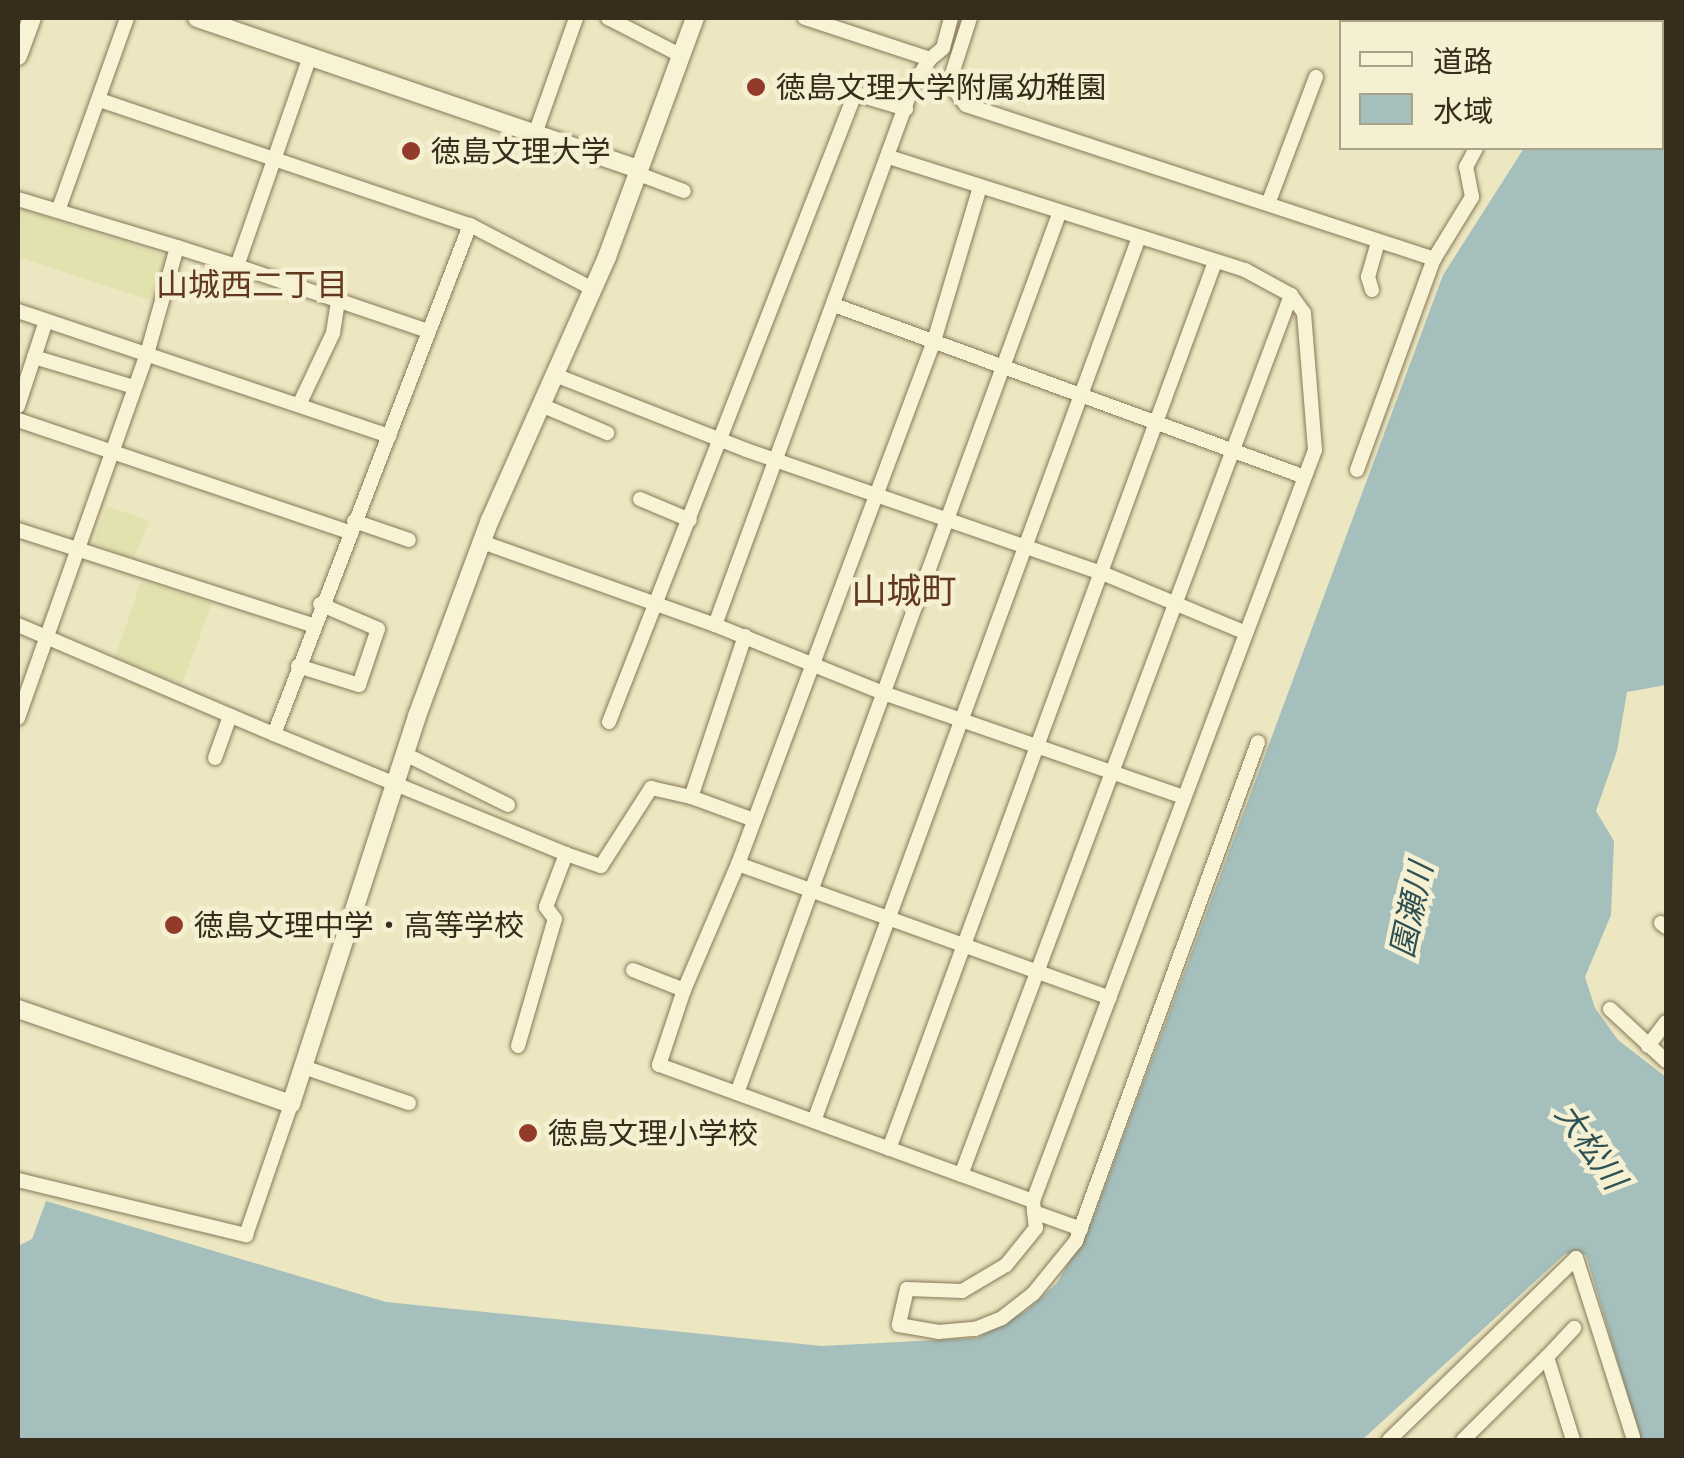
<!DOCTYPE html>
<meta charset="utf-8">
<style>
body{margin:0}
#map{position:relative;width:1684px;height:1458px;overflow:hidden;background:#ede7c1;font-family:"Noto Serif","Noto Sans JP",serif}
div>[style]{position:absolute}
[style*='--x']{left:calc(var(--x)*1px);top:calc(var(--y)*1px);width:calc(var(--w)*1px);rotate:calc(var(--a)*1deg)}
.farmland>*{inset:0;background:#e2e2af}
.water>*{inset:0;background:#a4bfbc}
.roads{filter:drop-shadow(0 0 2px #867859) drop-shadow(0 0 2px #867859)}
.minor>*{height:14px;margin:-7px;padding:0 7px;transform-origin:7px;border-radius:7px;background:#f8f3d4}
.tertiary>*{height:18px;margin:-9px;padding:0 9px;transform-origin:9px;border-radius:9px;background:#f8f3d4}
.dots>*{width:28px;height:28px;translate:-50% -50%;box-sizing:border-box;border:5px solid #f4f0d1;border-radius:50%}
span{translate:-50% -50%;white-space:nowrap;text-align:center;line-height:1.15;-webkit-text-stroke:9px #f4f0d1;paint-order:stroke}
.poi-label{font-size:30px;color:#362d1d}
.left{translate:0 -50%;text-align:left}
.neighbourhood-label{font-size:32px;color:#61371e}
.water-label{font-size:32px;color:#2d5155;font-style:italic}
.quarter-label{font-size:35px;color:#61371e}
.frame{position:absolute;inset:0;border:20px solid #362d1d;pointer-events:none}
.legend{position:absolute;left:1339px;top:20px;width:325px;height:130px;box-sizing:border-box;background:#f4f0d1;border:2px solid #a8a289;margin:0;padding:12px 18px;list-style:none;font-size:30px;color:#362d1d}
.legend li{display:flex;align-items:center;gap:20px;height:50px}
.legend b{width:50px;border:2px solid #a8a289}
</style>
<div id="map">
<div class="farmland">
<i style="clip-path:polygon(18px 208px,169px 257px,153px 301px,18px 257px)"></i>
<i style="clip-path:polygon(107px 506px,149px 521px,134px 559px,93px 543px)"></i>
<i style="clip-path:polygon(141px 581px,212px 603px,182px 684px,115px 657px)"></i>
</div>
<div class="water">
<i style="clip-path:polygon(1608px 18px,1666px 18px,1666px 685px,1627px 692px,1617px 751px,1596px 811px,1614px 841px,1611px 915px,1585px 977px,1595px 1008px,1618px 1040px,1666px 1077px,1666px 1440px,1641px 1440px,1586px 1255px,1575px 1253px,1565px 1254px,1362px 1440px,18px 1440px,18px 1246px,32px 1239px,46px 1201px,386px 1302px,822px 1346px,977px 1338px,1027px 1310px,1057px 1283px,1091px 1224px,1443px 275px,1524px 148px,1662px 148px,1662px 22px,1605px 22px)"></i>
</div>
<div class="roads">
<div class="minor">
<i style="--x:608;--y:18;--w:79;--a:27.2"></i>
<i style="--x:970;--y:18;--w:59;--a:107.8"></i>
<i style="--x:952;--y:74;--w:13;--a:90"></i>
<i style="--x:952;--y:87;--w:23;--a:52"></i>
<i style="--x:966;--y:105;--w:493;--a:18.2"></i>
<i style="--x:1587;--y:22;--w:6;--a:-45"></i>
<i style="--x:930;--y:59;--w:17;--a:-40"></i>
<i style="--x:943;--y:48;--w:31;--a:-75"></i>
<i style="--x:843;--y:90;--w:66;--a:16.8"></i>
<i style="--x:100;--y:100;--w:391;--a:18.7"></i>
<i style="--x:535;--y:134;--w:123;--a:-70.5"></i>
<i style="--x:889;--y:157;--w:374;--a:17.6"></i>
<i style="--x:1245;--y:270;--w:52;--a:28.5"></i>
<i style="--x:1291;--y:295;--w:22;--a:54"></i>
<i style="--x:1304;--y:313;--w:137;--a:85.4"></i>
<i style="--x:1315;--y:450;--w:802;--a:110.58"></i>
<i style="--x:1033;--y:1201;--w:27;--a:84"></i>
<i style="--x:1036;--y:1228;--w:48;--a:129"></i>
<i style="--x:1006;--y:1265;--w:51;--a:149.4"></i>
<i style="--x:962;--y:1291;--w:55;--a:-177.9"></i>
<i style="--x:907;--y:1289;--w:37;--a:103"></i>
<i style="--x:899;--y:1325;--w:40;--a:10"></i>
<i style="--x:938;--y:1332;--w:37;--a:-5"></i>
<i style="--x:975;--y:1329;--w:29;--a:-22"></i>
<i style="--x:1002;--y:1318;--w:39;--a:-38"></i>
<i style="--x:1033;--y:1294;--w:68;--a:-50.9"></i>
<i style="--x:1076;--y:1241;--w:531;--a:-69.96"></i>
<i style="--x:636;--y:173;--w:51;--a:20.6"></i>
<i style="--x:18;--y:199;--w:166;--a:16.8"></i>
<i style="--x:1268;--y:204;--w:136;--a:-69.3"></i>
<i style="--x:58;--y:211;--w:205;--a:-70.3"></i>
<i style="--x:237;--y:266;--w:202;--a:18.8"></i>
<i style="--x:1372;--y:290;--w:14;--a:-107"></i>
<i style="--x:1368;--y:277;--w:37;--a:-74"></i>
<i style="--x:834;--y:305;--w:501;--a:20.06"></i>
<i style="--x:18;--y:311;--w:392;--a:18.6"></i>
<i style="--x:34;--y:357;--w:104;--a:16.7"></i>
<i style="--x:555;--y:375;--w:205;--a:21.4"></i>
<i style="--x:746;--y:450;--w:377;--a:19.1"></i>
<i style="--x:1102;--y:573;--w:156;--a:22.6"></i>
<i style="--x:299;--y:405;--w:80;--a:-64.7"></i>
<i style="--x:333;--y:333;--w:33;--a:-81"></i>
<i style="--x:541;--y:405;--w:72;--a:23"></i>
<i style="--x:18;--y:406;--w:89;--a:-71.8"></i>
<i style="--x:18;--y:420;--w:349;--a:18.7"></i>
<i style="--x:1357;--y:470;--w:225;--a:-70"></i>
<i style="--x:1434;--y:259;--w:73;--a:-58.5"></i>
<i style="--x:1472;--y:197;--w:31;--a:-101"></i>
<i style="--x:1466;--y:167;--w:21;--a:-62"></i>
<i style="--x:640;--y:499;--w:54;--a:22.8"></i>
<i style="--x:354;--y:521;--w:58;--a:19.1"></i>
<i style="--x:18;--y:530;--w:309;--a:17.9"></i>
<i style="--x:482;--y:542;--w:247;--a:19.6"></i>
<i style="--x:715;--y:625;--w:575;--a:-69.86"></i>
<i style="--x:913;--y:85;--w:31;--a:-57"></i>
<i style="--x:930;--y:59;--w:132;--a:-161.8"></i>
<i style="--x:18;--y:625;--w:278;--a:23.1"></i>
<i style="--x:715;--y:625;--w:184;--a:22"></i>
<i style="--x:886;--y:694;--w:315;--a:19.1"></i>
<i style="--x:745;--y:636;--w:170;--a:108.5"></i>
<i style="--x:691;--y:797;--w:67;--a:20.1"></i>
<i style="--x:298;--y:666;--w:64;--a:17.3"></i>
<i style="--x:359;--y:685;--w:59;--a:-71.3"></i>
<i style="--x:378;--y:629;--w:63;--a:-156.7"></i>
<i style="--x:18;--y:718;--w:386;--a:-70.5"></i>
<i style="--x:147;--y:354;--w:111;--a:-74.3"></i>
<i style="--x:177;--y:247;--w:63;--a:17.6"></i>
<i style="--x:237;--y:266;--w:222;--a:-70.8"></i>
<i style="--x:609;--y:722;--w:674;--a:-68.61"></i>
<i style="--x:405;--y:754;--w:115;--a:26.3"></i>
<i style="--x:215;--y:758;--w:45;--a:-70.3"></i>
<i style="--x:566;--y:854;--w:316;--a:-157.7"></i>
<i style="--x:274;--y:734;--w:545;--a:-68.94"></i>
<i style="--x:470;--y:225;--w:139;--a:27.5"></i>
<i style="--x:738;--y:864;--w:559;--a:-69.46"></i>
<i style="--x:934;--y:341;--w:161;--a:-73.4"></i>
<i style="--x:1661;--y:923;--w:6;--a:39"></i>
<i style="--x:633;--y:970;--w:55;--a:21.4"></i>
<i style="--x:1610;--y:1009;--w:76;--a:42.9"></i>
<i style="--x:518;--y:1046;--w:132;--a:-73.8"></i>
<i style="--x:555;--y:919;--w:15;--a:-127"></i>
<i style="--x:546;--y:907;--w:57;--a:-69.3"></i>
<i style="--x:566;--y:854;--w:37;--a:19"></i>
<i style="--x:601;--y:866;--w:93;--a:-57.3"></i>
<i style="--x:651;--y:788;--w:41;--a:12.7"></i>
<i style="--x:1648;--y:1046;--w:30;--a:-53"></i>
<i style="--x:303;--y:1067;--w:112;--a:18.8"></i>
<i style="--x:737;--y:1093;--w:936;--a:-69.88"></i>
<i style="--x:814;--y:1121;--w:939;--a:-69.81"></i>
<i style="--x:889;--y:1149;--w:945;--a:-69.82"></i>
<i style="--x:961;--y:1175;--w:940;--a:-69.44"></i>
<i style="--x:18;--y:1180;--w:235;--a:13.6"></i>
<i style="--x:246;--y:1235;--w:139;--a:-71"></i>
<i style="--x:1033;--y:1201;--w:398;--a:-160"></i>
<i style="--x:659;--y:1065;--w:79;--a:-71.6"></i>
<i style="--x:684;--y:990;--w:137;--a:-66.8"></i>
<i style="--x:738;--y:864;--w:395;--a:19.8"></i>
<i style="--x:1034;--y:1212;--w:50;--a:19.9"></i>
<i style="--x:1547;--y:1357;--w:40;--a:-47"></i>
<i style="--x:1389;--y:1440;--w:261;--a:-44.2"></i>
<i style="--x:1576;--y:1258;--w:188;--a:72.3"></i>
<i style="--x:1463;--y:1440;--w:118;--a:-44.7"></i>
<i style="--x:1547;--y:1357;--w:87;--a:72.6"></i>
</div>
<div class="tertiary">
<i style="--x:197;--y:18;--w:465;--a:18.9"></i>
<i style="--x:18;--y:56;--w:40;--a:-69.8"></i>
<i style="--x:18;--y:1009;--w:289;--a:19.2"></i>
<i style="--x:291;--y:1104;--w:408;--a:-72"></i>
<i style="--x:417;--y:716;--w:209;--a:-69.6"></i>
<i style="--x:490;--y:520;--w:288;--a:-66"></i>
<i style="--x:607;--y:257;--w:255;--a:-69.8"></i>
</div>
</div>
<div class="dots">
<i style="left:756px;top:87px;background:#933b2b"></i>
<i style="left:411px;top:151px;background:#933b2b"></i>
<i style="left:174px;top:925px;background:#933b2b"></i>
<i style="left:528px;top:1133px;background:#933b2b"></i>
</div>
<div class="poi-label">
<span class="left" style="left:776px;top:87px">徳島文理大学附属幼稚園</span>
<span class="left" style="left:431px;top:151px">徳島文理大学</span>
<span class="left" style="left:194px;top:925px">徳島文理中学・高等学校</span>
<span class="left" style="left:548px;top:1133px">徳島文理小学校</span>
</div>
<div class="neighbourhood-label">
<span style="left:252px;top:284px">山城西二丁目</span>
</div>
<div class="water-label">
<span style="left:1411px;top:910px;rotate:-78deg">園瀬川</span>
<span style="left:1591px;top:1146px;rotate:55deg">大松川</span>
</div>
<div class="quarter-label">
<span style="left:904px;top:590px">山城町</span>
</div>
<div class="frame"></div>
<ul class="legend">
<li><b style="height:12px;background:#f8f3d4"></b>道路</li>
<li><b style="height:28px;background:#a4bfbc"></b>水域</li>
</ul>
</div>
